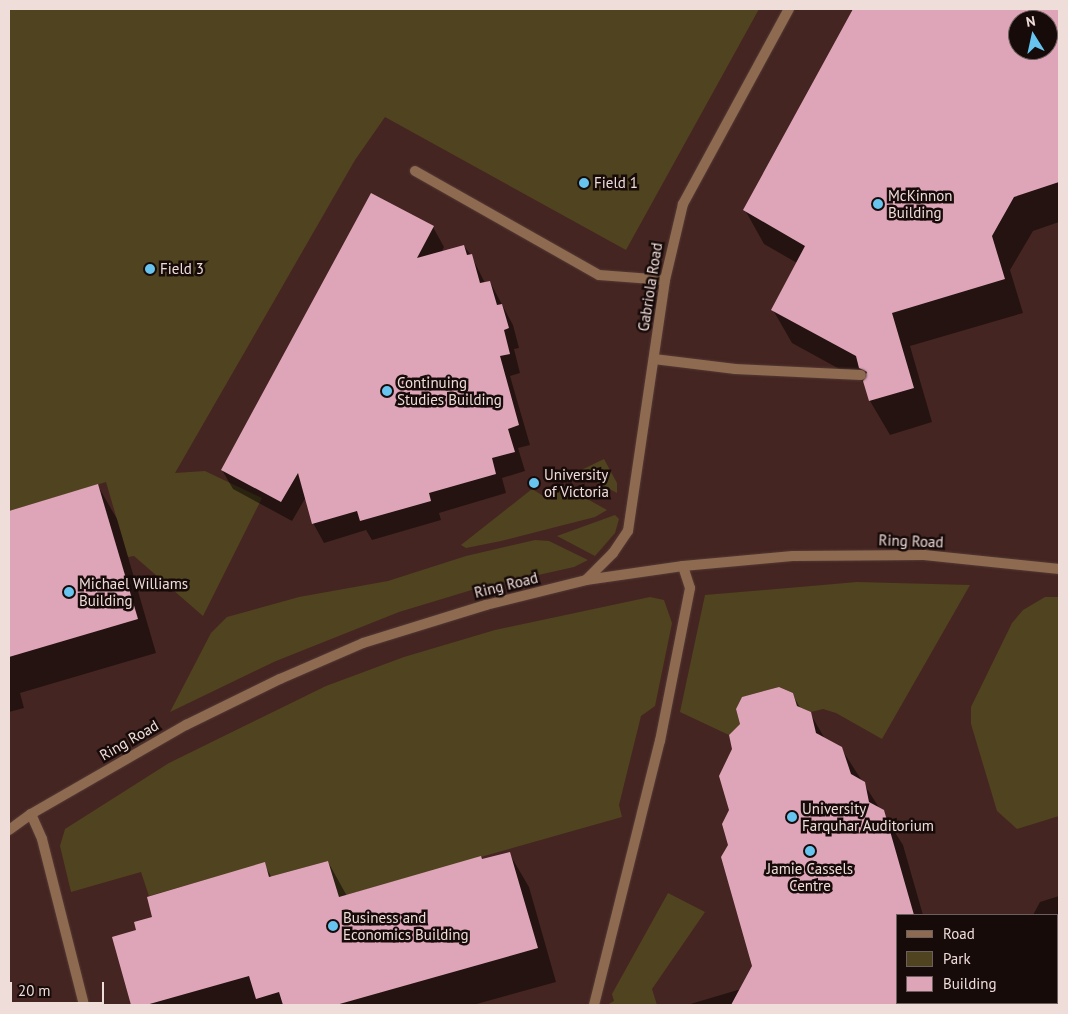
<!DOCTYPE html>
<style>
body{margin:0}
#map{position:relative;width:1068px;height:1014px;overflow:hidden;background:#371e1b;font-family:"PT Sans",sans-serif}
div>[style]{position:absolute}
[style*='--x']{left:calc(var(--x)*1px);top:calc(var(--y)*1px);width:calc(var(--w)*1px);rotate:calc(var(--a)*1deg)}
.built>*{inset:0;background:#452521}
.green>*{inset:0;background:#50431f}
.shadow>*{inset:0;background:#0007}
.building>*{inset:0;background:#dea5b9}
.roads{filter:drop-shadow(0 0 1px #513936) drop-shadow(0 0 1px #513936)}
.service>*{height:10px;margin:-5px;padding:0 5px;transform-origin:5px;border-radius:5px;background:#8e6b50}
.tertiary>*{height:10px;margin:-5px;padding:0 5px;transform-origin:5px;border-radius:5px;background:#8e6b50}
.dots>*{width:14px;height:14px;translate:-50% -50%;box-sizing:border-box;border:2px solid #170b0a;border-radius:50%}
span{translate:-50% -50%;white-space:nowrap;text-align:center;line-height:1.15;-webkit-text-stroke:5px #170b0a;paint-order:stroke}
.poi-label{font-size:15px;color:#efddda}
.left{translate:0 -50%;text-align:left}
.street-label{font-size:15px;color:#efddda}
.frame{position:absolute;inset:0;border:10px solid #efddda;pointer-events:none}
.legend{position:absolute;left:896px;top:914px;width:162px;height:90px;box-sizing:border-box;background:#170b0a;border:1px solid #6d5f5d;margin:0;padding:6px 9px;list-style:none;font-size:15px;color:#efddda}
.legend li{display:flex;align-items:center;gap:10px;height:25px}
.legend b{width:25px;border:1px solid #6d5f5d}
.north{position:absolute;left:1008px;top:10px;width:50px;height:50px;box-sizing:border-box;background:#170b0a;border:1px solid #6d5f5d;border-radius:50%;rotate:350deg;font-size:14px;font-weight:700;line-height:20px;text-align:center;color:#efddda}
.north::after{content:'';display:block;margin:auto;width:18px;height:22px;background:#67c4ef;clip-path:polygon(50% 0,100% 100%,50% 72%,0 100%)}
.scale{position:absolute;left:10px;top:982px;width:94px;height:22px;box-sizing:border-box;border:2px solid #efddda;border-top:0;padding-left:6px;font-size:15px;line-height:18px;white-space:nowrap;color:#efddda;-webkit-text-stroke:4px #170b0a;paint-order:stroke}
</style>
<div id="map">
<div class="built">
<i style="clip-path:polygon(evenodd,9px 9px,1059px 9px,1059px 1005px,9px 1005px,9px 9px,1018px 20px,1048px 20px,1048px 50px,1018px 50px,1018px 20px,9px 9px,897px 915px,1057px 915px,1057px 1003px,897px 1003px,897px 915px)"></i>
</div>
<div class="green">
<i style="clip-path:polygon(9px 9px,759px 9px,626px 250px,385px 117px,355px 160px,175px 473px,205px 471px,262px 498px,203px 616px,134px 556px,128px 557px,106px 482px,9px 511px)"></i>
<i style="clip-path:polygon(604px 459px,617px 483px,617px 493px,577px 472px)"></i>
<i style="clip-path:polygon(564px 486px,607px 510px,595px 517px,501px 541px,466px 548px,461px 545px,532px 489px,550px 500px)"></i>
<i style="clip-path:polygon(615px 515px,619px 519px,615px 533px,595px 556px,557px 536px)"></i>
<i style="clip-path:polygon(535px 540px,549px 541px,588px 560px,574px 567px,475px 589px,399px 612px,276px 661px,170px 712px,211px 633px,227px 617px,299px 597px,388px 581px,466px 556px)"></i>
<i style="clip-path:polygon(857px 582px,970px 585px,882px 739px,836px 713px,823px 709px,811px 712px,797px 706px,793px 693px,779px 687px,742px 697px,736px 709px,740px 724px,729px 735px,680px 712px,705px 595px)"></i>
<i style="clip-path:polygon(650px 597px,664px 600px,672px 623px,655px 706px,641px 716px,619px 805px,622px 817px,339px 897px,328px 861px,269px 877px,265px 863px,149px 896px,141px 872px,71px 892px,60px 846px,65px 829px,169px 763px,326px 686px,404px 657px,495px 630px)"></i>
<i style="clip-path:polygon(1045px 597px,1059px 597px,1059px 816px,1017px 829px,997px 811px,971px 724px,971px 707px,1012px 623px,1023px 610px)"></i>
<i style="clip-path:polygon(668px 893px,705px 912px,652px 989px,657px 1005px,607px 1005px,614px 1001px,612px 994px)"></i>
</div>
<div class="shadow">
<i style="clip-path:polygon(evenodd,854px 9px,910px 9px,918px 13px,920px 9px,1059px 9px,1059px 222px,1033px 231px,1010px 270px,1023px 313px,910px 346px,932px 422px,890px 435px,870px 401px,865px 383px,792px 343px,773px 310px,797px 263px,764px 244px,745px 210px,854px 9px,1018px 20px,1048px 20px,1048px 50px,1018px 50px,1018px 20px)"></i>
<i style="clip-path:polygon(433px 227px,444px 247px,441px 253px,464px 246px,471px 255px,485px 283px,490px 282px,513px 325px,519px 348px,514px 349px,520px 373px,510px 376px,530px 445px,518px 448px,525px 471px,502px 478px,506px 493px,439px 513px,441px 520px,372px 540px,366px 530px,324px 543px,313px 523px,306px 497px,292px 521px,233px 489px,222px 470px)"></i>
<i style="clip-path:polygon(98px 486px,117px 519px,156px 653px,20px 693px,24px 708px,9px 712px,9px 513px)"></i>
<i style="clip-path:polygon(792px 694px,801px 709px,810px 713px,825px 739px,841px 748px,903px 845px,923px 915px,897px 915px,897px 1003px,1057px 1003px,1057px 915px,1033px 915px,1040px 902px,1059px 896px,1059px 1005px,687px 1005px,741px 989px,753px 966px,729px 845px)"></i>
<i style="clip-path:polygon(509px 853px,529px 887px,556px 982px,473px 1005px,133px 1005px,113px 938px,138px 931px,154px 918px,264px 864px,272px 878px,328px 862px,347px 896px)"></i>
</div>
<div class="building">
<i style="clip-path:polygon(evenodd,853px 9px,1059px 9px,1059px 182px,1014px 197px,992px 236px,1005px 279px,892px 313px,914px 388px,869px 401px,863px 381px,867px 372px,859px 368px,856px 356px,771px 310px,805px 246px,743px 210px,853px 9px,1018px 20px,1048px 20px,1048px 50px,1018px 50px,1018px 20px)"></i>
<i style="clip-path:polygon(371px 193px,434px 226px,417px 258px,464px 245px,467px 255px,472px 254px,480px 283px,490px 281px,497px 305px,502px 304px,509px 328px,504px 330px,510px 354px,500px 356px,519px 425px,508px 429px,515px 452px,492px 458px,496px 474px,429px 493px,431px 501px,360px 521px,357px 511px,312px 524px,298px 473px,281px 502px,221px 470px)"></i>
<i style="clip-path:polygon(98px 484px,138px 619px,9px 657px,9px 511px)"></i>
<i style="clip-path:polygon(779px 687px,793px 693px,797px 706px,811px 712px,816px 733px,842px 747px,851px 774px,865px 782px,869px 802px,884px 810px,914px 915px,897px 915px,897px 1005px,731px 1005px,752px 966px,721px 857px,728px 845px,722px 824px,729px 810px,719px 776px,732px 749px,729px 735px,740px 724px,736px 709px,742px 697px)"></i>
<i style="clip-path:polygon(510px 852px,538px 948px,336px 1005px,283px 1005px,279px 992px,256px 999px,249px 976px,146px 1005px,131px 1005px,112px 937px,136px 930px,134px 922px,152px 917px,147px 897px,265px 862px,269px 877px,328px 861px,339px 897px,481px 856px,482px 859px)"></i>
</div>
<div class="roads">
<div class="service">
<i style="--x:415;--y:171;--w:211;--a:29.5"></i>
<i style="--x:599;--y:275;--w:66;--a:4.3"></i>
<i style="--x:654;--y:359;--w:82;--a:7"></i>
<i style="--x:735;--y:369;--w:126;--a:2.7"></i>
<i style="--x:31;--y:814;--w:27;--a:66"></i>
<i style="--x:42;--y:839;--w:171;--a:75.8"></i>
<i style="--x:594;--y:1005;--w:272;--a:-76"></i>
<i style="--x:660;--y:741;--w:156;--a:-78.9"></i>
<i style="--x:690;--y:588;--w:23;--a:-108"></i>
</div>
<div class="tertiary">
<i style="--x:586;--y:580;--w:38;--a:-45"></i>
<i style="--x:613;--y:553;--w:27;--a:-56"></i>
<i style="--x:628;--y:531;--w:254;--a:-81.6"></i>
<i style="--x:665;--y:280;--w:78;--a:-76.7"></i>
<i style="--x:683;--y:204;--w:222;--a:-61.5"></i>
<i style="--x:9;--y:830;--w:27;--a:-36"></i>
<i style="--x:31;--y:814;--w:179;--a:-29.9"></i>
<i style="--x:186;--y:725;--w:105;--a:-26.1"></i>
<i style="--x:280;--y:679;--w:90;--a:-23.4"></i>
<i style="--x:363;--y:643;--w:129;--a:-17.2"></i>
<i style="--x:486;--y:605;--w:103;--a:-14"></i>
<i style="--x:586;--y:580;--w:98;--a:-8.2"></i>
<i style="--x:683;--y:566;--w:110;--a:-5.2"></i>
<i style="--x:793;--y:556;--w:131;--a:-0.4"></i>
<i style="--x:924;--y:555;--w:136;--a:5.9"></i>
</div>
</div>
<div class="dots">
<i style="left:584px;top:183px;background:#67c4ef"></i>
<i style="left:878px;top:204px;background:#67c4ef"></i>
<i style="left:150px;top:269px;background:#67c4ef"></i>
<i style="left:387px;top:391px;background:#67c4ef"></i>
<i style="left:534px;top:483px;background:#67c4ef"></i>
<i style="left:69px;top:592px;background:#67c4ef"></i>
<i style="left:792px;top:817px;background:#67c4ef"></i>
<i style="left:810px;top:851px;background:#67c4ef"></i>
<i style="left:333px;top:926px;background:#67c4ef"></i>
</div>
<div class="poi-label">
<span class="left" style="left:594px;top:183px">Field 1</span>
<span class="left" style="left:888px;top:204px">McKinnon<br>Building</span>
<span class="left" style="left:160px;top:269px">Field 3</span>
<span class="left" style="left:397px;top:391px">Continuing<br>Studies Building</span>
<span class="left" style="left:544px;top:483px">University<br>of Victoria</span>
<span class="left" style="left:79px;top:592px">Michael Williams<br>Building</span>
<span class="left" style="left:802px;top:817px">University<br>Farquhar Auditorium</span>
<span style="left:810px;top:877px">Jamie Cassels<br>Centre</span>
<span class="left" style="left:343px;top:926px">Business and<br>Economics Building</span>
</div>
<div class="street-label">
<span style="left:650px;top:287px;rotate:-81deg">Gabriola Road</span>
<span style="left:911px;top:541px;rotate:2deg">Ring Road</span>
<span style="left:506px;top:585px;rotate:-14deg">Ring Road</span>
<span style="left:129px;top:740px;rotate:-30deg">Ring Road</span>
</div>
<div class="frame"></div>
<ul class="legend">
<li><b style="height:6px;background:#8e6b50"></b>Road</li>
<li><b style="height:14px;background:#50431f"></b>Park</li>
<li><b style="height:14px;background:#dea5b9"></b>Building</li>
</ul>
<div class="north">N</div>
<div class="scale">20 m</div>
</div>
